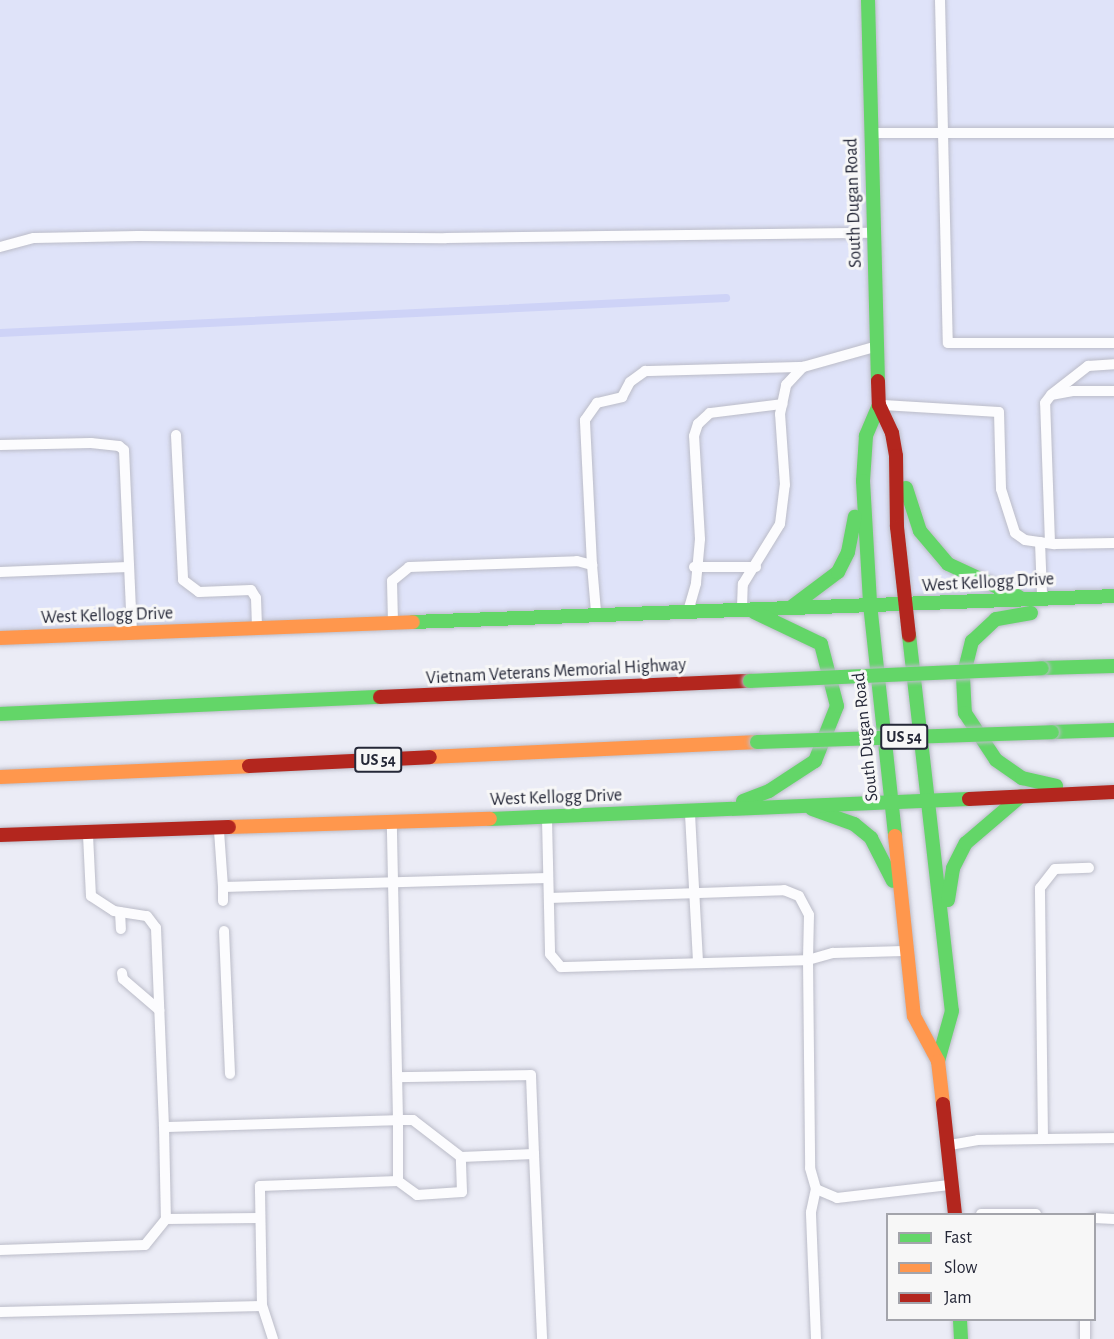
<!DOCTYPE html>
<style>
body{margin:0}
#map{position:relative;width:1114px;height:1339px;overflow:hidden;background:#ebecf6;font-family:"Alegreya Sans",sans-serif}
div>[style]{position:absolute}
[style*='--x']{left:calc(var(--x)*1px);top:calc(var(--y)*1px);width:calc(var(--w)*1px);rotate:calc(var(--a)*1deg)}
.built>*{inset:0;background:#dfe3f9}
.stream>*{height:8px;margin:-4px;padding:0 4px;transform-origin:4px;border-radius:4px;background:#ced3f7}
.roads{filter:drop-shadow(0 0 2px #bbbcc8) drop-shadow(0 0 2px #bbbcc8)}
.lane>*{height:10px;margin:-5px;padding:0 5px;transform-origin:5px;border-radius:5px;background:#fcfcfe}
.fast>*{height:14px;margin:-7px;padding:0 7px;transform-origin:7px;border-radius:7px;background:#63d668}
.slow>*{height:14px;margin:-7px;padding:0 7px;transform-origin:7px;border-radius:7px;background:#ff974d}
.jam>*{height:14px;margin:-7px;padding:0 7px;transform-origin:7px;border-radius:7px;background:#b3261e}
.bridges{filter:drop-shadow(0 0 2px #bbbcc8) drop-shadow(0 0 2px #bbbcc8)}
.fast-bridge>*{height:14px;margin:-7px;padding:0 7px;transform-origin:7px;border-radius:7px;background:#63d668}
span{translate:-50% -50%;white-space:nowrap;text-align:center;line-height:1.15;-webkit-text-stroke:6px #f7f7f7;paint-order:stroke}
.shield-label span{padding:2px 4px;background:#f7f7f7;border:2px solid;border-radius:4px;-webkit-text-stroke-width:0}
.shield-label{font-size:16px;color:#252838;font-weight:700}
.street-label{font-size:18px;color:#252838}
.legend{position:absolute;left:886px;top:1213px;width:210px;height:108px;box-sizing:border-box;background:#f7f7f7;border:2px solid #a3a4ab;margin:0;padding:8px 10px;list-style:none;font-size:18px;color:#252838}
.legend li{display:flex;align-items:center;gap:12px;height:30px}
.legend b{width:30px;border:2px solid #a3a4ab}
</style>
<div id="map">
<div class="built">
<i style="clip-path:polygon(0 0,1114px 0,1114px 595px,0 635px)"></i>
</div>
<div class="stream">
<i style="--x:0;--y:333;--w:727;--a:-2.76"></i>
</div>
<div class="roads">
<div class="lane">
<i style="--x:940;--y:0;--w:343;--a:88.7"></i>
<i style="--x:948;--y:343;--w:166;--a:0"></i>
<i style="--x:873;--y:133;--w:241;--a:0"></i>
<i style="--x:0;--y:247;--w:35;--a:-15"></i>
<i style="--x:34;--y:238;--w:104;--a:-1.1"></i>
<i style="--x:138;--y:236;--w:308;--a:0.4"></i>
<i style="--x:446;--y:238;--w:426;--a:-0.7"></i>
<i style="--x:1052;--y:394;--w:46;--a:-37.9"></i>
<i style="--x:1088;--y:366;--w:26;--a:-4"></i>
<i style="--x:883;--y:405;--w:116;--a:3.5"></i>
<i style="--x:999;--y:412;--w:77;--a:88.5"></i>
<i style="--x:1001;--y:489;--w:46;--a:72.3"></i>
<i style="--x:1015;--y:533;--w:12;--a:35"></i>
<i style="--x:1025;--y:540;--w:30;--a:8"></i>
<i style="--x:1055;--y:544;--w:59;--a:-1"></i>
<i style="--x:176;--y:435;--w:145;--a:87.2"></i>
<i style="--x:183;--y:580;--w:20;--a:37"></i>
<i style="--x:199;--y:592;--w:52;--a:-2.2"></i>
<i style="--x:251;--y:590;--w:9;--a:58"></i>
<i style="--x:256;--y:598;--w:27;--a:88"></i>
<i style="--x:0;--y:445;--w:91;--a:-1.3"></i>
<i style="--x:91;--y:443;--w:28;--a:6"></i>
<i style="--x:119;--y:446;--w:6;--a:39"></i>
<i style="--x:124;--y:450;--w:180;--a:87.5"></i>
<i style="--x:1040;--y:542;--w:53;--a:87.8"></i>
<i style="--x:1050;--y:543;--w:140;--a:-92"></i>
<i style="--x:1045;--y:403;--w:10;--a:-53"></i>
<i style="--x:1051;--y:395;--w:22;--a:-10"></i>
<i style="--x:1073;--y:391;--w:41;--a:0"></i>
<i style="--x:592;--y:565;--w:145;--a:-92.8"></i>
<i style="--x:585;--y:420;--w:21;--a:-55"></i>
<i style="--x:597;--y:403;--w:26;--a:-13"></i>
<i style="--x:622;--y:397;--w:17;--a:-62"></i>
<i style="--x:630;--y:382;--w:19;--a:-36"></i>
<i style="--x:645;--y:371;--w:158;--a:-1.5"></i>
<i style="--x:694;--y:567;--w:62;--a:0"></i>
<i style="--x:0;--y:572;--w:128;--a:-2.2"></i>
<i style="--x:742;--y:607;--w:23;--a:-88"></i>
<i style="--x:743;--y:584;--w:70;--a:-58.3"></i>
<i style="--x:780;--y:524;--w:39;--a:-83"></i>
<i style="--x:785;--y:485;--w:71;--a:-94"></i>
<i style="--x:780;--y:414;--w:30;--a:-78"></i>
<i style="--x:786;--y:385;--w:25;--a:-47"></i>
<i style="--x:803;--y:367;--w:74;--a:-15.7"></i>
<i style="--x:689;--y:608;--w:26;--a:-74"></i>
<i style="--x:696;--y:583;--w:44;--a:-84.8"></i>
<i style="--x:700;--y:539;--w:103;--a:-93.3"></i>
<i style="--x:694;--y:436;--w:13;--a:-72"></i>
<i style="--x:698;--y:424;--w:16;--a:-43"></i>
<i style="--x:710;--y:413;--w:73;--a:-7.1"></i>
<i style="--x:393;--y:622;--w:41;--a:-91.4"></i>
<i style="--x:392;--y:581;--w:22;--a:-39"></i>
<i style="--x:409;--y:567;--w:168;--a:-2"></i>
<i style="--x:577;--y:561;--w:16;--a:15"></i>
<i style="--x:592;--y:565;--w:47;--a:85.1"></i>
<i style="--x:690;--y:814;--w:149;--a:86.9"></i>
<i style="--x:547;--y:819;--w:135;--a:88.7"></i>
<i style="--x:550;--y:954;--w:17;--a:50"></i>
<i style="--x:561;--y:967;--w:247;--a:-1.6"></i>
<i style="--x:808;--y:960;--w:208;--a:89.4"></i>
<i style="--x:810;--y:1168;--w:22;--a:74"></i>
<i style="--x:816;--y:1189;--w:23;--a:23"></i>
<i style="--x:837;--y:1198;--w:113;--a:-6.6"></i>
<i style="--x:219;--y:831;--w:56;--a:85.9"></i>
<i style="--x:223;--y:887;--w:325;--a:-1.6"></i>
<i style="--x:88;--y:835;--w:61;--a:87.2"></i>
<i style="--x:91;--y:896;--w:27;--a:33"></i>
<i style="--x:114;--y:911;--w:33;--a:9"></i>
<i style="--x:147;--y:916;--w:15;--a:53"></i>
<i style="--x:156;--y:928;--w:199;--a:87.7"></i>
<i style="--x:164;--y:1127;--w:234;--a:-1.7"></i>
<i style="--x:398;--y:1120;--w:295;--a:-91.2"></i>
<i style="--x:223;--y:887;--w:14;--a:90"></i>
<i style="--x:549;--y:898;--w:235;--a:-1.9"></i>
<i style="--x:784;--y:890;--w:16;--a:22"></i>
<i style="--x:799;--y:896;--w:21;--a:62"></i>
<i style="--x:809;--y:915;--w:45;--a:91.3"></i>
<i style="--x:808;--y:960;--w:26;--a:-16"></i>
<i style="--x:833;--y:953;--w:71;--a:-1.6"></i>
<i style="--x:120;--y:912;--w:17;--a:87"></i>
<i style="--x:224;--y:931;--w:143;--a:87.6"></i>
<i style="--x:122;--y:973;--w:6;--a:81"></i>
<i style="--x:123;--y:979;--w:48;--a:40.7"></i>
<i style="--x:164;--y:1127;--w:92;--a:88.8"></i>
<i style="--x:1043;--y:1139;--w:251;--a:-90.7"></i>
<i style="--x:1040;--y:888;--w:24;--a:-52"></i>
<i style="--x:1055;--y:869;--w:34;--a:-2"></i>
<i style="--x:950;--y:1145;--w:28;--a:-10"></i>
<i style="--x:978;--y:1140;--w:136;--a:-0.8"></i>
<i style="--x:534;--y:1154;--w:185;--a:87.5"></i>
<i style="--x:398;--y:1181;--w:24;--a:36"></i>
<i style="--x:417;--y:1195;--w:45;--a:-3.8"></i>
<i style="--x:462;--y:1192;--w:35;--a:-92"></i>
<i style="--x:981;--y:1214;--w:55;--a:0"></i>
<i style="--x:1094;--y:1218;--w:20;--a:3"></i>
<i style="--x:0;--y:1250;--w:145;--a:-2"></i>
<i style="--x:145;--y:1245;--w:33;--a:-51"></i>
<i style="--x:166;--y:1219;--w:93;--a:-0.6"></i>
<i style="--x:0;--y:1312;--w:262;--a:-1.3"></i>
<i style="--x:1085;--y:1320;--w:19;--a:90"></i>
<i style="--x:273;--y:1339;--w:35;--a:-108"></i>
<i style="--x:262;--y:1306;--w:120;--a:-91"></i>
<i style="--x:260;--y:1186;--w:138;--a:-2.1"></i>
<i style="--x:398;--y:1181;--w:61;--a:-90"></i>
<i style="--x:398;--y:1120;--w:15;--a:0"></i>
<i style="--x:413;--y:1120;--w:61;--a:37.6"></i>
<i style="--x:461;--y:1157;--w:73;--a:-2.4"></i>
<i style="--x:534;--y:1154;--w:79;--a:-92.2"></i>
<i style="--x:531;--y:1075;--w:133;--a:179.1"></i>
<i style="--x:816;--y:1339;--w:127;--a:-92.3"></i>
<i style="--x:811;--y:1212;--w:24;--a:-78"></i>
</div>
<div class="fast">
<i style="--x:868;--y:0;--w:381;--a:88.5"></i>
<i style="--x:879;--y:405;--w:34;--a:113"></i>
<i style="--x:866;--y:436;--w:45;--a:93.8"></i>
<i style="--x:863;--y:481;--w:123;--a:86.7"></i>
<i style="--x:870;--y:604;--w:233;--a:83.8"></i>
<i style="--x:906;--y:488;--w:45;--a:72"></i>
<i style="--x:920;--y:531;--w:43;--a:49.7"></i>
<i style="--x:948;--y:564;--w:78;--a:24.9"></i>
<i style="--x:790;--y:608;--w:60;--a:-36.9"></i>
<i style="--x:838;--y:572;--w:22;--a:-63"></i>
<i style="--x:848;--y:552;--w:36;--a:-79"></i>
<i style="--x:1031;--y:613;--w:36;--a:170"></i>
<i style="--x:996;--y:619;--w:33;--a:137"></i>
<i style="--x:972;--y:641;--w:37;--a:104"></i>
<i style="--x:963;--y:677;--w:36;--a:87"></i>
<i style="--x:965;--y:713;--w:56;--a:56.6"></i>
<i style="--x:996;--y:760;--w:32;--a:35"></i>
<i style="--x:1022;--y:778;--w:35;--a:13"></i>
<i style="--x:413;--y:622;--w:701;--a:-2.12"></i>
<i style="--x:909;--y:635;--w:378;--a:83.5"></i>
<i style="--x:952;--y:1011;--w:52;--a:105.6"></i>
<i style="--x:1042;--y:668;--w:72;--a:-1.6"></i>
<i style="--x:0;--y:714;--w:380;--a:-2.6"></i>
<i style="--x:1052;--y:732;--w:62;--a:-1.8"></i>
<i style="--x:743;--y:801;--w:28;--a:-21"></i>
<i style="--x:769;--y:791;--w:55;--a:-33.1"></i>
<i style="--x:815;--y:761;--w:59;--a:-68.2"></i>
<i style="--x:837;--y:706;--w:64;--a:-104.5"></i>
<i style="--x:821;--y:644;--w:74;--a:-154.5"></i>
<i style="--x:812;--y:809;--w:45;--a:19.7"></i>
<i style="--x:854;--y:824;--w:22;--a:39"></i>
<i style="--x:871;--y:838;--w:48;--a:62.9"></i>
<i style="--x:490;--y:819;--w:479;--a:-2.4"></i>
<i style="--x:948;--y:900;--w:32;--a:-81"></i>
<i style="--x:953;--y:868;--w:28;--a:-63"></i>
<i style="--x:966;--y:843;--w:72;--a:-40.5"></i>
<i style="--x:960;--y:1320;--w:19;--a:87"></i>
</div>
<div class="slow">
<i style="--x:0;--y:638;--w:413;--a:-2.2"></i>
<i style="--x:430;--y:757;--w:327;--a:-2.6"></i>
<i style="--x:0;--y:777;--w:249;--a:-2.5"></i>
<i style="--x:229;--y:827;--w:261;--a:-1.8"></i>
<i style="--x:895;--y:836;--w:181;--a:84"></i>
<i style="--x:914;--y:1016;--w:51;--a:61.9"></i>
<i style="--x:938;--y:1061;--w:43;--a:83.4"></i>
</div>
<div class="jam">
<i style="--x:878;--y:381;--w:24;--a:88"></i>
<i style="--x:879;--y:405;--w:31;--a:65"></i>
<i style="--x:892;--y:433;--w:23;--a:80"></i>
<i style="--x:896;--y:456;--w:71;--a:89.2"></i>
<i style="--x:897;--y:527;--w:109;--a:83.7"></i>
<i style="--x:380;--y:697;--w:370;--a:-2.5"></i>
<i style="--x:249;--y:766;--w:181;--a:-2.8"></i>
<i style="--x:969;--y:799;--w:145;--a:-2.8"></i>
<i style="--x:0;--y:835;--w:229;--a:-2"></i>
<i style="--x:943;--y:1104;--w:111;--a:83.8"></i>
</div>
</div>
<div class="bridges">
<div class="fast-bridge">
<i style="--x:750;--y:681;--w:292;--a:-2.5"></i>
<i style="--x:757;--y:742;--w:295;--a:-1.9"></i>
</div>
</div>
<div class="shield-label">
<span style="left:904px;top:737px">US 54</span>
<span style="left:378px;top:760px">US 54</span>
</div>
<div class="street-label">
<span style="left:854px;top:203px;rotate:-92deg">South Dugan Road</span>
<span style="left:988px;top:583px;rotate:-3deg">West Kellogg Drive</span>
<span style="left:107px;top:616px;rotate:-2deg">West Kellogg Drive</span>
<span style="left:556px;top:672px;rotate:-3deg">Vietnam Veterans Memorial Highway</span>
<span style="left:866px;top:737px;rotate:-96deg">South Dugan Road</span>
<span style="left:556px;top:798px;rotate:-2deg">West Kellogg Drive</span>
</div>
<ul class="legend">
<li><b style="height:8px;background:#63d668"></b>Fast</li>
<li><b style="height:8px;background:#ff974d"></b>Slow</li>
<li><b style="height:8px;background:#b3261e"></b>Jam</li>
</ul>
</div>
